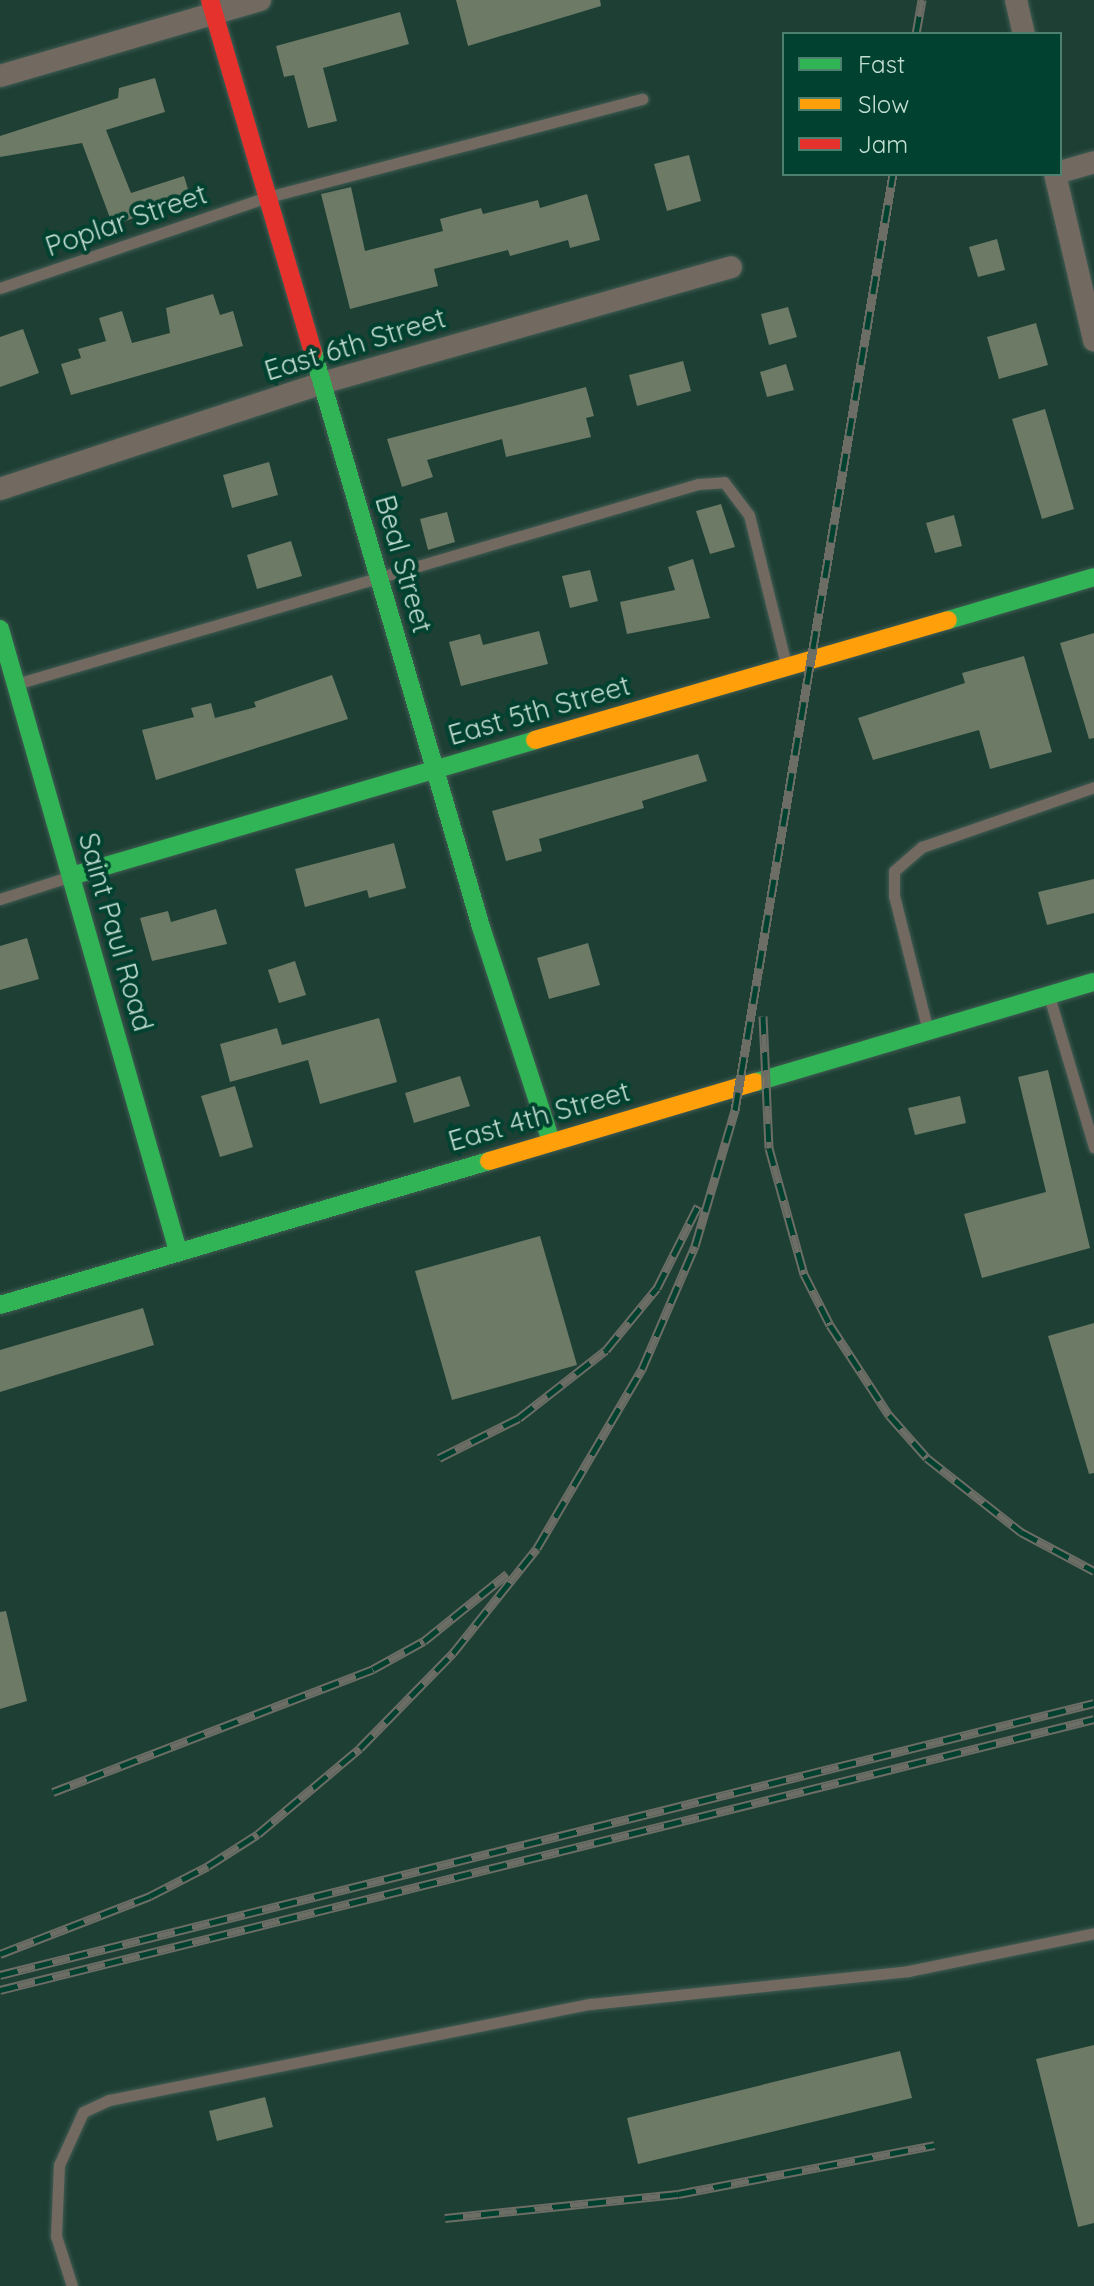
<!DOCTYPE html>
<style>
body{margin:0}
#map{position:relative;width:1094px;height:2286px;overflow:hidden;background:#1e3f34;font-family:Quicksand,sans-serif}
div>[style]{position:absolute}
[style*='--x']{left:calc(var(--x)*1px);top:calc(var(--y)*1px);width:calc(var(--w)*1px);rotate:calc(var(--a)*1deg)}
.building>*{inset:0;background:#6c7a66}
.roads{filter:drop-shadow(0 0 2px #415c53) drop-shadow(0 0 2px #415c53)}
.lane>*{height:11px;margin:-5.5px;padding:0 5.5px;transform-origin:5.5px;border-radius:5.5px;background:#726960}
.street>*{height:22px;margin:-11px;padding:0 11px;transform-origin:11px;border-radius:11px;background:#726960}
.fast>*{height:18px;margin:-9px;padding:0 9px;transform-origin:9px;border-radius:9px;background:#30b455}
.slow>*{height:18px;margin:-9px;padding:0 9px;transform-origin:9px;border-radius:9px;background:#ff9f0a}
.jam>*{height:18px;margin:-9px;padding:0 9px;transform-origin:9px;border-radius:9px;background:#e5322d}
.rail>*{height:9px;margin-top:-4.5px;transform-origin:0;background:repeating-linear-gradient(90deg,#01412f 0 18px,#6c6e66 0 36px);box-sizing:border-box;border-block:2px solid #6c6e66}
span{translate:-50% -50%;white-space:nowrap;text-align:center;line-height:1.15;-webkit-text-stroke:8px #01412f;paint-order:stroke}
.street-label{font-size:28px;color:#c2ded1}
.legend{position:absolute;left:782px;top:32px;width:280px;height:144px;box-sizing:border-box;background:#01412f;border:2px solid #4e8070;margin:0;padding:10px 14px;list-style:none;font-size:24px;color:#c2ded1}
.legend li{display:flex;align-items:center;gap:16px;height:40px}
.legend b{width:40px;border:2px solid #4e8070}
</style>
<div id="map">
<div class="building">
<i style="clip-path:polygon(456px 0,600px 0,601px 6px,468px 46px)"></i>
<i style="clip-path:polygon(400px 12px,409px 44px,323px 68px,337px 121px,308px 128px,294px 75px,284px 77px,276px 46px)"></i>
<i style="clip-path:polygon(155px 78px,165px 112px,106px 130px,131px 193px,184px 176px,190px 196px,113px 226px,82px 143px,0 157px,0 136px,118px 98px,119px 88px)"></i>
<i style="clip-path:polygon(689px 155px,701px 201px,667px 211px,654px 164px)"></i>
<i style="clip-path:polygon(351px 187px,365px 251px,443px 231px,440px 219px,481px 208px,483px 214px,538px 200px,540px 208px,587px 194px,600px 240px,570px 248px,568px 240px,510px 256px,508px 250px,434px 269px,438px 286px,350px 309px,321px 194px)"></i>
<i style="clip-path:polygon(997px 239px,1005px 270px,978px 277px,969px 247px)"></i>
<i style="clip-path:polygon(213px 294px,220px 315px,233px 311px,243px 346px,71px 395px,61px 364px,81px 358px,78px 349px,106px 341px,99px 318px,122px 311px,132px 343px,170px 333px,166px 308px)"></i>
<i style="clip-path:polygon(788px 307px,797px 337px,769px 345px,761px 314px)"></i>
<i style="clip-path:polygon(1036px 323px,1048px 365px,999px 379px,987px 337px)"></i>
<i style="clip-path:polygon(23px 329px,39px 373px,0 387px,0 337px)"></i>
<i style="clip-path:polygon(683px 361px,691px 391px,637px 406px,629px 375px)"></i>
<i style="clip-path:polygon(786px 364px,794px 390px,767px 397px,760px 372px)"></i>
<i style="clip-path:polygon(586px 387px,594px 416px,586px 418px,591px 437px,506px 457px,502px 439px,427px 460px,433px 477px,402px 487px,387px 439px)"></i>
<i style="clip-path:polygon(1045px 409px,1074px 509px,1042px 519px,1012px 419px)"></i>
<i style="clip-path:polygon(269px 462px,278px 495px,232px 508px,223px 475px)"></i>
<i style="clip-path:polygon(721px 504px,735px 547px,710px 554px,696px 511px)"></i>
<i style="clip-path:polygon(447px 512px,455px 542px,428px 550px,420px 519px)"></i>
<i style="clip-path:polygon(954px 515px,962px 546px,935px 553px,926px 523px)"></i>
<i style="clip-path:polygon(291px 541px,302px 576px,257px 589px,247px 555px)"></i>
<i style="clip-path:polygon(693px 559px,710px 618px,627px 634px,620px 602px,675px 590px,668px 567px)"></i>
<i style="clip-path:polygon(590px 570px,598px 601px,570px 608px,562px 576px)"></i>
<i style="clip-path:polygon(539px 631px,548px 664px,461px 686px,449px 642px,480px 634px,483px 645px)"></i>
<i style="clip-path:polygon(1094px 633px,1094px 738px,1089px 739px,1060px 643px)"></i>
<i style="clip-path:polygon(1024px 656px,1052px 752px,990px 769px,979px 730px,873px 760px,858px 718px,965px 683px,962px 673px)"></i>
<i style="clip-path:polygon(332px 675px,348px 719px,156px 780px,142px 730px,194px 717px,191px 708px,211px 703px,215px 718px,256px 707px,254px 702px)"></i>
<i style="clip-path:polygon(698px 754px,707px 781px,642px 801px,644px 808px,539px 839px,542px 851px,506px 861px,492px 811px)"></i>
<i style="clip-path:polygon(394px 843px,406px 888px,369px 898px,367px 890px,305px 907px,295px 869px)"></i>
<i style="clip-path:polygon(1094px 879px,1094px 913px,1047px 925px,1038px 892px)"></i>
<i style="clip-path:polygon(216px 909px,227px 944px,152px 961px,140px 918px,168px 911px,171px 922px)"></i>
<i style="clip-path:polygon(27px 938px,39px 979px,0 990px,0 946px)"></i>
<i style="clip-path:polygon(588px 943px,600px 985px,549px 999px,537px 958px)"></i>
<i style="clip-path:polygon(295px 961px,306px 995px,279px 1003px,268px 970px)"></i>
<i style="clip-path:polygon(379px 1018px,397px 1082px,320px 1104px,308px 1060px,230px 1082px,220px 1044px,277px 1028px,282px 1045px)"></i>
<i style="clip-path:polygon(1048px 1070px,1090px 1248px,982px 1278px,964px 1214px,1046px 1192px,1018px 1077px)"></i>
<i style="clip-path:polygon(460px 1076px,470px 1106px,414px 1123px,405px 1093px)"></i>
<i style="clip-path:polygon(235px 1086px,253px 1147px,220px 1157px,201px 1096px)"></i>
<i style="clip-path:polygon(960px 1096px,966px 1123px,915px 1135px,908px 1108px)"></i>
<i style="clip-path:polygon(540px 1236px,577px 1365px,452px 1400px,415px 1271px)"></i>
<i style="clip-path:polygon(143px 1308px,154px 1345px,0 1392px,0 1350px)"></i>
<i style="clip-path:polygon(1094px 1323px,1094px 1473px,1089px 1474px,1048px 1336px)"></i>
<i style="clip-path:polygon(6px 1611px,27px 1701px,0 1709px,0 1612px)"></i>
<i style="clip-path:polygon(1094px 2045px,1094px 2223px,1078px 2227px,1036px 2059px)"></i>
<i style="clip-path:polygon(900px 2051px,912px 2098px,638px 2164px,627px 2118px)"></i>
<i style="clip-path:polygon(265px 2097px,273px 2127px,217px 2141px,209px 2111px)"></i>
</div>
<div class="roads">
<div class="lane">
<i style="--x:0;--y:288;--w:283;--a:-18.8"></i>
<i style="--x:268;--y:197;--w:387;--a:-14.7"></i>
<i style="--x:16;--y:684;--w:711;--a:-16.34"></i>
<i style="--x:698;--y:484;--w:26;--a:-4"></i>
<i style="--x:724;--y:482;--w:41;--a:52.9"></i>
<i style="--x:749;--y:515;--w:154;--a:76.1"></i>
<i style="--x:0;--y:899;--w:75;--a:-17.9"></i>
<i style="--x:1049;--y:996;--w:158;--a:73.4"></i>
<i style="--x:928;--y:1031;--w:139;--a:-104.1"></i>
<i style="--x:894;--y:896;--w:25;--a:-90"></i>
<i style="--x:894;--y:871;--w:37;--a:-41"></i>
<i style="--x:922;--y:847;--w:182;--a:-19.2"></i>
<i style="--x:72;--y:2286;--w:52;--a:-107.7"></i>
<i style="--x:56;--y:2236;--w:71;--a:-87.6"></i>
<i style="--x:59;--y:2165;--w:58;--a:-65.6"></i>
<i style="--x:83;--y:2112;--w:29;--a:-25"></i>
<i style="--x:109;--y:2100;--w:491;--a:-11.3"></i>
<i style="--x:591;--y:2004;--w:319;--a:-5.9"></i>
<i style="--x:908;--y:1971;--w:190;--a:-11.5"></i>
</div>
<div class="street">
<i style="--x:1016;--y:0;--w:35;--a:77"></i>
<i style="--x:0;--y:76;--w:271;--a:-16.3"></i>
<i style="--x:1060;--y:172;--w:35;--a:-16"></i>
<i style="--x:1055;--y:174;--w:171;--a:76.8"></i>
<i style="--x:0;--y:489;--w:339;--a:-18.2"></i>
<i style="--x:322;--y:383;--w:425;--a:-15.8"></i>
</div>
<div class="fast">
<i style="--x:313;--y:352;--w:599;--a:73.71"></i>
<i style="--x:481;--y:927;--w:225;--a:71.9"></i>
<i style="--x:948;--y:620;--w:152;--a:-16.4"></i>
<i style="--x:0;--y:629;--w:647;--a:74.03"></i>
<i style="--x:71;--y:876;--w:484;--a:-16.3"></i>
<i style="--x:756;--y:1082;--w:352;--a:-16.5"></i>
<i style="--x:0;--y:1305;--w:510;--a:-16.41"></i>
</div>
<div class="slow">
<i style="--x:535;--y:740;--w:430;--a:-16.2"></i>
<i style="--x:489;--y:1161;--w:278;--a:-16.5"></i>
</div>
<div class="jam">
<i style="--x:210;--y:0;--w:367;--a:73.7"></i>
</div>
</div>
<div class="rail">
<i style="--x:916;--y:34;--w:35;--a:-80"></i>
<i style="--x:763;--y:1016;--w:132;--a:87.4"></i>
<i style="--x:769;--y:1148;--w:131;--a:74.5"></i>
<i style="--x:804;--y:1274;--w:57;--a:63"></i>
<i style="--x:830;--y:1325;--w:108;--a:56.8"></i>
<i style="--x:889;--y:1415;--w:57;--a:48.5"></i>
<i style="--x:927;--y:1458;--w:120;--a:38.2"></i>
<i style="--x:1021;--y:1532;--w:83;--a:28.1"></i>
<i style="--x:439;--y:1458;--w:89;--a:-26.6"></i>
<i style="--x:519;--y:1418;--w:110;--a:-38"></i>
<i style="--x:606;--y:1350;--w:80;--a:-50.6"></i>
<i style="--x:657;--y:1288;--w:92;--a:-63.4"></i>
<i style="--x:53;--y:1792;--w:343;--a:-21"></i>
<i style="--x:373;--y:1669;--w:58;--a:-28.8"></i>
<i style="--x:424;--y:1641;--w:107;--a:-38.9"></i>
<i style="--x:0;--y:1954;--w:161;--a:-21.1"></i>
<i style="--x:150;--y:1896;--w:65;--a:-27.3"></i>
<i style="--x:208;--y:1866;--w:59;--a:-32.6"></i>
<i style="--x:258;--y:1834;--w:133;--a:-40.1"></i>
<i style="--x:360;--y:1748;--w:133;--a:-45.6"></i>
<i style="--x:453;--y:1653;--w:134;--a:-51.3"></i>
<i style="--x:537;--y:1548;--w:208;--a:-59.6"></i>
<i style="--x:642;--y:1369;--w:134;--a:-66.7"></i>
<i style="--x:695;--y:1246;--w:142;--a:-73.6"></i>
<i style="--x:735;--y:1110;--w:949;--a:-80.42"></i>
<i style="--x:0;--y:1975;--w:1127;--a:-13.96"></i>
<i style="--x:0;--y:1990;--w:1127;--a:-13.91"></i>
<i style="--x:445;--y:2218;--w:234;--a:-5.9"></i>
<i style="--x:678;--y:2194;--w:261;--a:-10.8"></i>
</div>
<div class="street-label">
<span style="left:126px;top:220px;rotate:-19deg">Poplar Street</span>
<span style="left:355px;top:344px;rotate:-17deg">East 6th Street</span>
<span style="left:404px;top:564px;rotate:74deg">Beal Street</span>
<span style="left:539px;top:710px;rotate:-16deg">East 5th Street</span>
<span style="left:116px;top:932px;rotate:74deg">Saint Paul Road</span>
<span style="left:539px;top:1116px;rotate:-16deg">East 4th Street</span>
</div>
<ul class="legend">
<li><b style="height:10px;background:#30b455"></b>Fast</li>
<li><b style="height:10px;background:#ff9f0a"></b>Slow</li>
<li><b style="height:10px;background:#e5322d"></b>Jam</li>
</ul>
</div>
